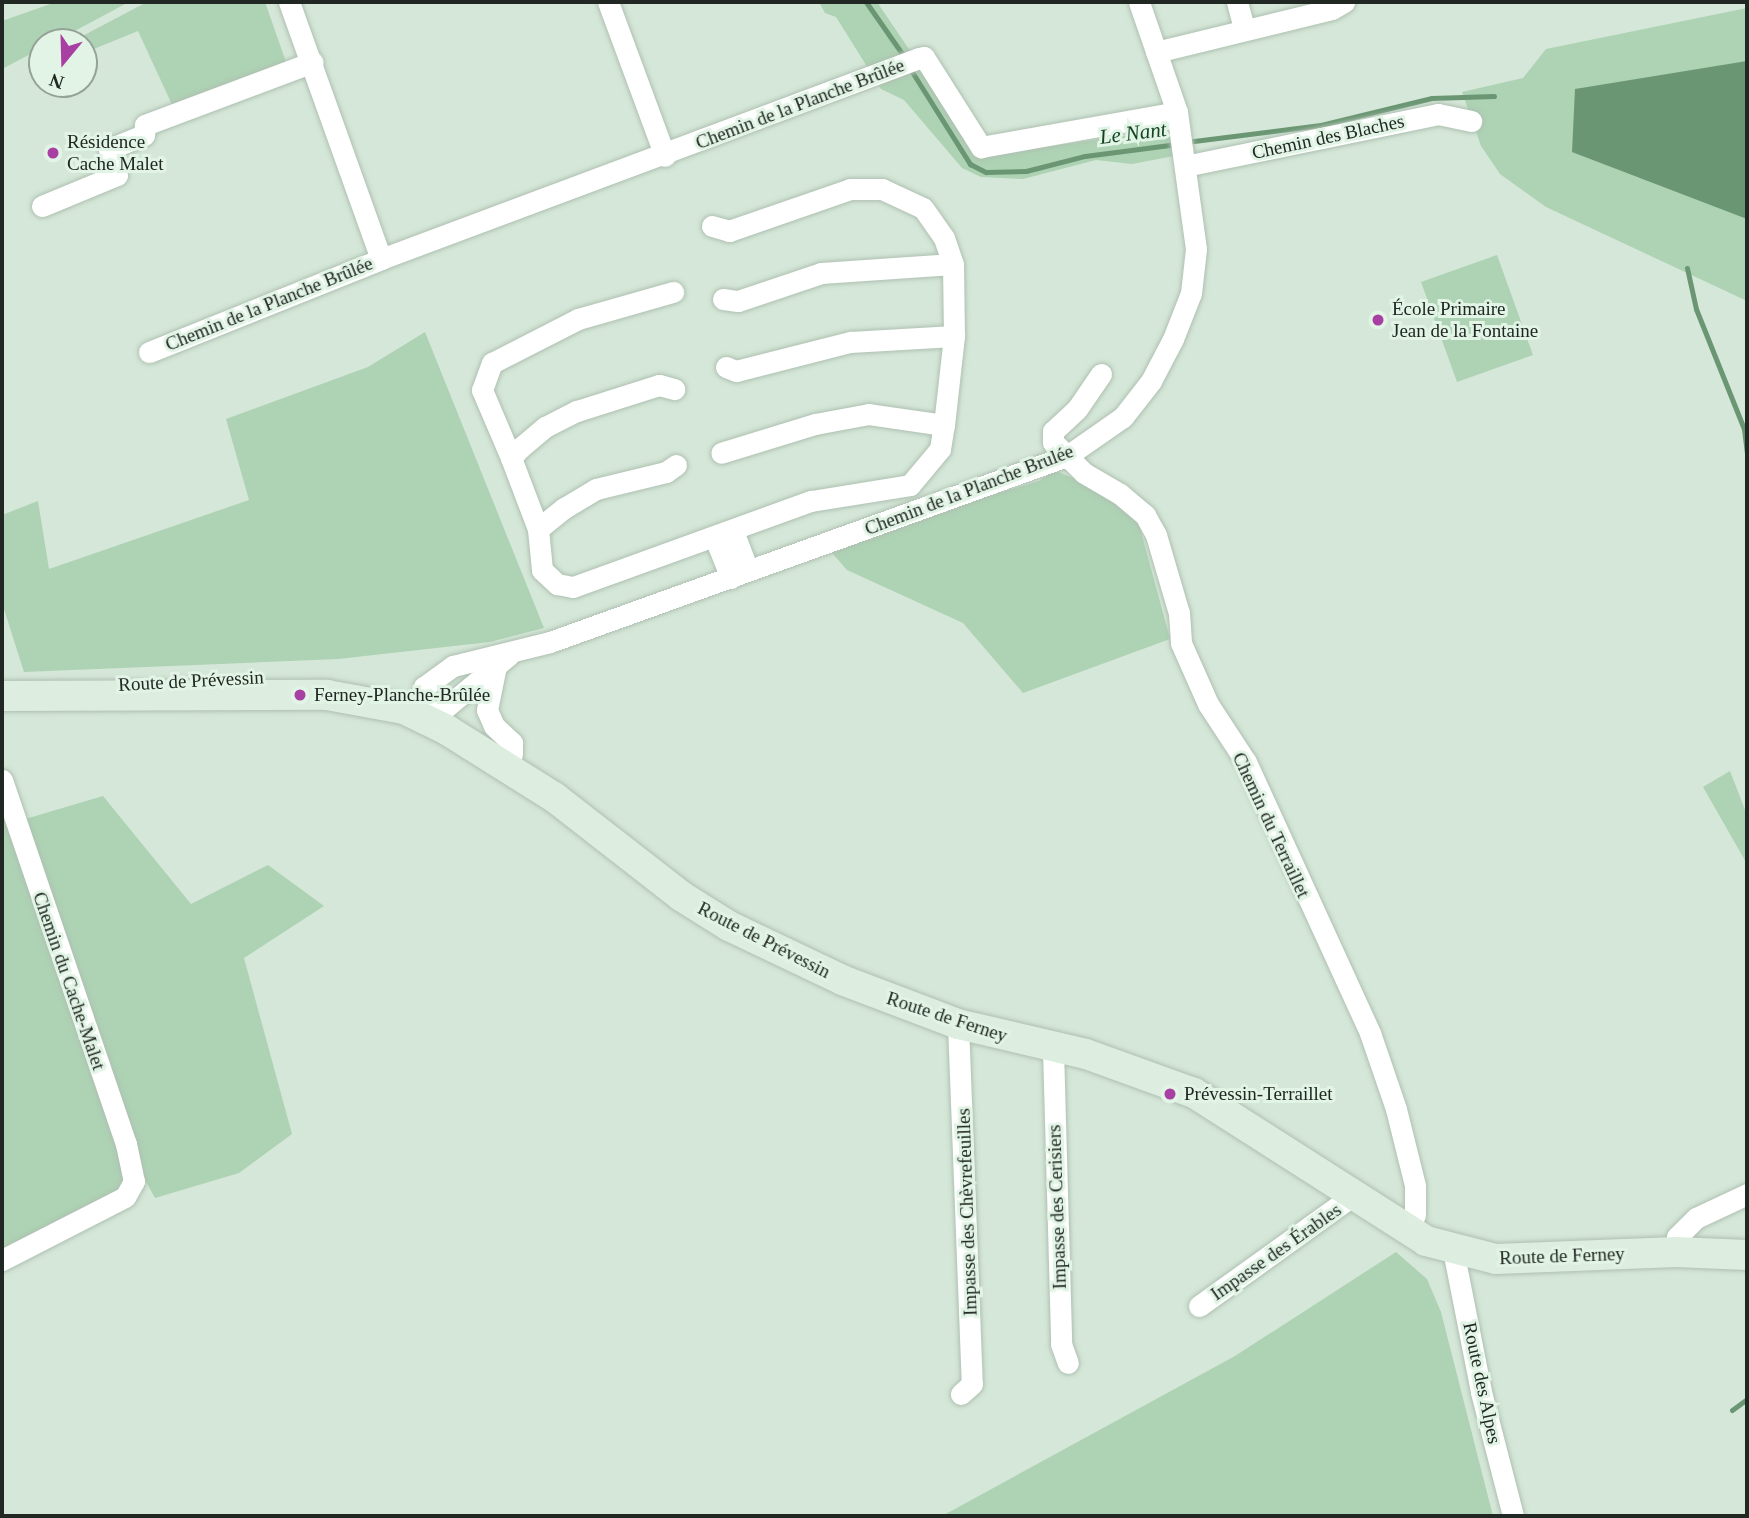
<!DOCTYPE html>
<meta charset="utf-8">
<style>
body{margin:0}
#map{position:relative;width:1749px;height:1518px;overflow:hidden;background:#d5e7d8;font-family:Georgia,serif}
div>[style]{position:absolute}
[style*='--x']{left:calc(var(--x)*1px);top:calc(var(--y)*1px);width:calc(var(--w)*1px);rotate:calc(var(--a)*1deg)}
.green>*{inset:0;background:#aed2b4}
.water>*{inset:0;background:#6a9673}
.stream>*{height:5px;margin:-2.5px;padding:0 2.5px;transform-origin:2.5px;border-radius:2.5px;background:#6a9673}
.roads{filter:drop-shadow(0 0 2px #aec0b1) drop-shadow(0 0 2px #aec0b1)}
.street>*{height:21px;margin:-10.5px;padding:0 10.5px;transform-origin:10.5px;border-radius:10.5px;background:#fff}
.secondary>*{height:30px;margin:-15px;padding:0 15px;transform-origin:15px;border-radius:15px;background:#ddeee0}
.dots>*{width:19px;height:19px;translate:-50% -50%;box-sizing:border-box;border:4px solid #e2f4e5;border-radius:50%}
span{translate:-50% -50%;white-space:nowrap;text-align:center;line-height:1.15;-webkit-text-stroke:6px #e2f4e5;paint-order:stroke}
.street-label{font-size:19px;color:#212823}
.poi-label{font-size:19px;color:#212823}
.left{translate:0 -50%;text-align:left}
.water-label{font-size:21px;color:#124421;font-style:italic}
.frame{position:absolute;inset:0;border:4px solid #212823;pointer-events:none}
.north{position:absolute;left:28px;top:28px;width:70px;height:70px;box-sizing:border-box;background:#e2f4e5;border:2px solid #95a297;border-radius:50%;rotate:199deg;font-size:19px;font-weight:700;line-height:28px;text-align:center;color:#212823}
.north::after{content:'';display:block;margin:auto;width:24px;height:32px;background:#a83fa2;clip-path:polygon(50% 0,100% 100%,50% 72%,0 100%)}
</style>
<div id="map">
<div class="green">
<i style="clip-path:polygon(56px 2px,129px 2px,54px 42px,42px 42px,42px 48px,2px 69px,2px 21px)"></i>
<i style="clip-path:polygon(147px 2px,265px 2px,287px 65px,174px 109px,138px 31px,84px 53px,84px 42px,71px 42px)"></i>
<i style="clip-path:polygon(819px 2px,877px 2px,938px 92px,999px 153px,1167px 130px,1173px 133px,1174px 156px,1132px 164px,1096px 160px,1023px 179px,981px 177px,962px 168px,904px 100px,881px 89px,836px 17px,825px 13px)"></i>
<i style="clip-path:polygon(1747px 8px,1747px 301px,1546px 207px,1500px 174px,1481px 146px,1462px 92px,1523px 78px,1546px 49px)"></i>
<i style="clip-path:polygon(1497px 255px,1533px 355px,1457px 382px,1421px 282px)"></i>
<i style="clip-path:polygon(425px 332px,544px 628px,490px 642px,338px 659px,24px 672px,2px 603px,2px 515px,38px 501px,49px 569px,249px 500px,226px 419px,368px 367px)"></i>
<i style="clip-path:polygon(1054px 470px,1105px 492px,1139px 524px,1170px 639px,1023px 693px,963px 623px,847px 570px,825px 545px,1039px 481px)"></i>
<i style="clip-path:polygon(1730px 771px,1747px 815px,1747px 864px,1703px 787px)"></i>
<i style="clip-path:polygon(103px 796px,191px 904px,268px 865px,324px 906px,244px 958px,292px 1134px,239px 1173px,155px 1198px,144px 1178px,22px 820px)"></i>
<i style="clip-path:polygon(2px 809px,126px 1170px,124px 1186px,2px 1252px)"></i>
<i style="clip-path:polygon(1396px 1252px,1427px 1279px,1441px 1312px,1493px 1516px,942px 1516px,1235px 1356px)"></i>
</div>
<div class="water">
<i style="clip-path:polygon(1747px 61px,1747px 219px,1572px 152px,1575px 89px)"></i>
</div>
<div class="stream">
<i style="--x:866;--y:2;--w:68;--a:55.1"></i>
<i style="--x:909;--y:67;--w:115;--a:57.8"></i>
<i style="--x:970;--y:164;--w:18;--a:27"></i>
<i style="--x:986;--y:172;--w:40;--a:-1.4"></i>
<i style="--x:1026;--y:171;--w:61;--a:-14.3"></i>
<i style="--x:1085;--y:156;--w:93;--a:-7.4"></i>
<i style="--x:1186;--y:142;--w:136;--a:-7.2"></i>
<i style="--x:1321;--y:125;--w:114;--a:-13.7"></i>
<i style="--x:1432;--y:98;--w:62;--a:-1.8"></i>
<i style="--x:1687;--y:268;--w:42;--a:77.6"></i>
<i style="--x:1696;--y:309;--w:129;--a:68.2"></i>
<i style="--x:1744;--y:429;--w:24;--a:83"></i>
<i style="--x:1732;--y:1410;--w:19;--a:-36"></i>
</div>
<div class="roads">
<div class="street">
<i style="--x:289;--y:2;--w:273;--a:70.3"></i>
<i style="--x:608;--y:2;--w:164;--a:69.7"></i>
<i style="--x:1237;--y:2;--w:27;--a:75"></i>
<i style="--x:1156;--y:52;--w:181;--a:-13.7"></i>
<i style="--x:1332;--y:9;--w:14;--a:-30"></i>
<i style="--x:1185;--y:166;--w:258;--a:-11.6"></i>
<i style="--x:1438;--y:114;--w:34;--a:12"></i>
<i style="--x:42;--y:206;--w:81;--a:-22.5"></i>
<i style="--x:117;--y:175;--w:27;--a:-107"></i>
<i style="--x:109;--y:149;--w:38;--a:-22"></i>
<i style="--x:144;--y:135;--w:10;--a:-84"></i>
<i style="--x:145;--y:125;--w:179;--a:-20.6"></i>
<i style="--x:712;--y:226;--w:18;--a:16"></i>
<i style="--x:729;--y:231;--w:128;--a:-19.1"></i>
<i style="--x:850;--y:189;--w:32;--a:0"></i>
<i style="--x:882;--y:189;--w:45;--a:24.9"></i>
<i style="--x:923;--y:208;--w:37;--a:55"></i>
<i style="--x:944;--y:238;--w:28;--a:71"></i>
<i style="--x:723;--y:299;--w:15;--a:8"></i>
<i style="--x:738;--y:301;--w:88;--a:-18.6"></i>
<i style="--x:821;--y:273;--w:132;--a:-3.9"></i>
<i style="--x:953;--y:264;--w:72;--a:89.2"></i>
<i style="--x:149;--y:352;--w:250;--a:-21.8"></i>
<i style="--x:381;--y:259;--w:574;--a:-20.49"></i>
<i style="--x:919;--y:58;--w:5;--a:-11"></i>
<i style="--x:924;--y:57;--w:107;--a:57.7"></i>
<i style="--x:981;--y:147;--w:199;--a:-10.1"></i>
<i style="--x:726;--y:367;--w:11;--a:22"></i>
<i style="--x:736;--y:371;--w:118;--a:-14.3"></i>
<i style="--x:850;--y:342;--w:104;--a:-3.3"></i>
<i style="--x:954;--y:336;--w:90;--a:96.4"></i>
<i style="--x:1101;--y:374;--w:42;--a:124.4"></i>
<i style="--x:1077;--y:409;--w:33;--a:137"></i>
<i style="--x:1053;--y:431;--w:11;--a:90"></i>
<i style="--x:1053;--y:442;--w:44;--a:45"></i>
<i style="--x:1084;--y:473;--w:42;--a:30.3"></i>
<i style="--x:1120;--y:494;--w:33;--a:40"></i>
<i style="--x:1145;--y:515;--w:23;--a:61"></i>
<i style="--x:1156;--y:535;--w:81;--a:73.6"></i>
<i style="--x:1179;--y:613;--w:30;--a:86"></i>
<i style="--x:1181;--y:643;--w:67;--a:66.1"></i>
<i style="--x:1208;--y:704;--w:69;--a:56.8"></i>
<i style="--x:1246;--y:762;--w:298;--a:65.4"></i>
<i style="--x:1370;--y:1033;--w:80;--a:71.1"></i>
<i style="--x:1396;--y:1109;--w:78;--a:76"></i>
<i style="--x:1415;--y:1185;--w:29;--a:90"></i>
<i style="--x:1415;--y:1214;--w:18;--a:109"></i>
<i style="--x:511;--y:458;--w:74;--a:-113.1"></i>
<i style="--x:482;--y:390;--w:29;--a:-70"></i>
<i style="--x:492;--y:363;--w:97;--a:-27.1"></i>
<i style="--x:578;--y:319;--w:99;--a:-15.9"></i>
<i style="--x:676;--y:465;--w:12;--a:145"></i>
<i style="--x:666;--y:472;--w:72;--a:166.3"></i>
<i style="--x:596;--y:489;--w:37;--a:149"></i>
<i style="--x:564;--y:508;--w:33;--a:141"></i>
<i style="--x:538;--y:529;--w:41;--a:84.4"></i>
<i style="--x:542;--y:570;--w:21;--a:43"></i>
<i style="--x:557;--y:584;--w:16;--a:11"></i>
<i style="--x:573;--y:587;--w:253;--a:-19.9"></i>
<i style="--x:811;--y:501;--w:100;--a:-9.2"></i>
<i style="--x:910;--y:485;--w:47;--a:-50.2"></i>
<i style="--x:940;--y:449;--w:24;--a:-81"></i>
<i style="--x:944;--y:425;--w:76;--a:-171.7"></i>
<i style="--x:869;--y:414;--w:55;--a:169.5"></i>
<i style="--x:815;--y:424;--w:98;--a:162.9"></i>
<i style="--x:538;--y:529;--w:76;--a:-110.8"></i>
<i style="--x:511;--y:458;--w:13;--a:-48"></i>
<i style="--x:520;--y:448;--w:33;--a:-40"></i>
<i style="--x:545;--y:427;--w:36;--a:-27"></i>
<i style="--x:577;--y:411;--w:86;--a:-17.6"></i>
<i style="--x:659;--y:385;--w:16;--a:15"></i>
<i style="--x:733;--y:531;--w:42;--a:69"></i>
<i style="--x:715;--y:538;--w:43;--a:68.2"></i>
<i style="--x:509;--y:655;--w:85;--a:140.3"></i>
<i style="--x:444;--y:709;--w:22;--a:158"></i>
<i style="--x:424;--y:717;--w:8;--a:-140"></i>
<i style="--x:418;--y:712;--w:26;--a:-77"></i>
<i style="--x:424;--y:687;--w:36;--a:-36"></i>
<i style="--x:453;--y:666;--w:100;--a:-13.9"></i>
<i style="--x:550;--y:642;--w:549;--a:-19.79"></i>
<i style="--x:1067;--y:456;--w:68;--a:-34.9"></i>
<i style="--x:1123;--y:417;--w:46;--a:-52.1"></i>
<i style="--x:1151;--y:381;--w:47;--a:-62.4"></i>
<i style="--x:1173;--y:339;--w:49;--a:-68.6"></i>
<i style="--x:1191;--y:293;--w:44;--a:-83.5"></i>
<i style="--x:1196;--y:249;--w:138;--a:-97.9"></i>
<i style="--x:1177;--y:112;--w:116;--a:-109.1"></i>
<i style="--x:496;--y:666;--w:45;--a:101.6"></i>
<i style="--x:487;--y:710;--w:17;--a:66"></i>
<i style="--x:494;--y:726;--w:25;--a:43"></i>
<i style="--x:512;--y:743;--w:11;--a:90"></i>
<i style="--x:2;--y:780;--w:385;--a:71.2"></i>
<i style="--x:126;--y:1144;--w:38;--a:78"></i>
<i style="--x:134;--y:1181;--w:18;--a:119"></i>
<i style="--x:125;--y:1197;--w:138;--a:152.9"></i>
<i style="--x:958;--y:1024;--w:360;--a:87.8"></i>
<i style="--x:972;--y:1384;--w:15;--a:138"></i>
<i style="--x:1053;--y:1049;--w:295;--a:88.4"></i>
<i style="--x:1061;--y:1344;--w:20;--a:70"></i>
<i style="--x:1453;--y:1250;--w:145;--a:78.8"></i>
<i style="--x:1481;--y:1392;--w:128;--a:75.5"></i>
<i style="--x:1676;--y:1252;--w:15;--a:-86"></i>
<i style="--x:1677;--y:1237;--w:27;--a:-45"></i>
<i style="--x:1696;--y:1218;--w:56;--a:-25.2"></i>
<i style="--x:1199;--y:1306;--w:188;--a:-35.7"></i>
</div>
<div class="secondary">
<i style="--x:2;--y:696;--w:325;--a:-0.2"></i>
<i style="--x:327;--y:695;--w:78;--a:10.3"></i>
<i style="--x:404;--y:709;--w:48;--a:26"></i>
<i style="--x:447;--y:730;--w:126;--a:32.1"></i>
<i style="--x:554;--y:797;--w:161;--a:37.9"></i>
<i style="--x:681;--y:896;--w:57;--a:32"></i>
<i style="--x:729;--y:926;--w:125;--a:25.5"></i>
<i style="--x:842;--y:980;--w:124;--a:20.8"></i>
<i style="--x:958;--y:1024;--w:131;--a:13.2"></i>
<i style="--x:1086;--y:1054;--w:115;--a:19.9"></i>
<i style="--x:1194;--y:1093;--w:275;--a:32.5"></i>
<i style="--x:1426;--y:1241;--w:72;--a:14.4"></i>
<i style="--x:1496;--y:1259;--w:180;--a:-2.2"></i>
<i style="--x:1676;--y:1252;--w:71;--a:2.4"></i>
</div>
</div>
<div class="dots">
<i style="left:53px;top:153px;background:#a83fa2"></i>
<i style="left:1378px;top:320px;background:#a83fa2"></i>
<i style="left:300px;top:695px;background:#a83fa2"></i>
<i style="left:1170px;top:1094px;background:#a83fa2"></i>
</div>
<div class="street-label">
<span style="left:800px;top:104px;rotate:-21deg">Chemin de la Planche Brûlée</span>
<span style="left:1328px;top:137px;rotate:-12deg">Chemin des Blaches</span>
<span style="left:269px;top:304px;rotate:-22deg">Chemin de la Planche Brûlée</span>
<span style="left:969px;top:490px;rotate:-21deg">Chemin de la Planche Brulée</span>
<span style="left:191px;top:681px;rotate:-3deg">Route de Prévessin</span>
<span style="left:1271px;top:825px;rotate:65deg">Chemin du Terraillet</span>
<span style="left:764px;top:940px;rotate:27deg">Route de Prévessin</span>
<span style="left:69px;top:981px;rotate:71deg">Chemin du Cache-Malet</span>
<span style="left:947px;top:1017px;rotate:18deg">Route de Ferney</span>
<span style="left:1057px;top:1207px;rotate:-92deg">Impasse des Cerisiers</span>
<span style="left:967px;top:1212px;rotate:-92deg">Impasse des Chèvrefeuilles</span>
<span style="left:1276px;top:1252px;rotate:-35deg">Impasse des Érables</span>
<span style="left:1562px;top:1256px;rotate:-2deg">Route de Ferney</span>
<span style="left:1482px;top:1383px;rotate:78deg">Route des Alpes</span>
</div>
<div class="poi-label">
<span class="left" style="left:67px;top:153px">Résidence<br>Cache Malet</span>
<span class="left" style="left:1392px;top:320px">École Primaire<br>Jean de la Fontaine</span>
<span class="left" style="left:314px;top:695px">Ferney-Planche-Brûlée</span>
<span class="left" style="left:1184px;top:1094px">Prévessin-Terraillet</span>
</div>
<div class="water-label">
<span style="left:1133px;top:133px;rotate:-7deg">Le Nant</span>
</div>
<div class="frame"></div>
<div class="north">N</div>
</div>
